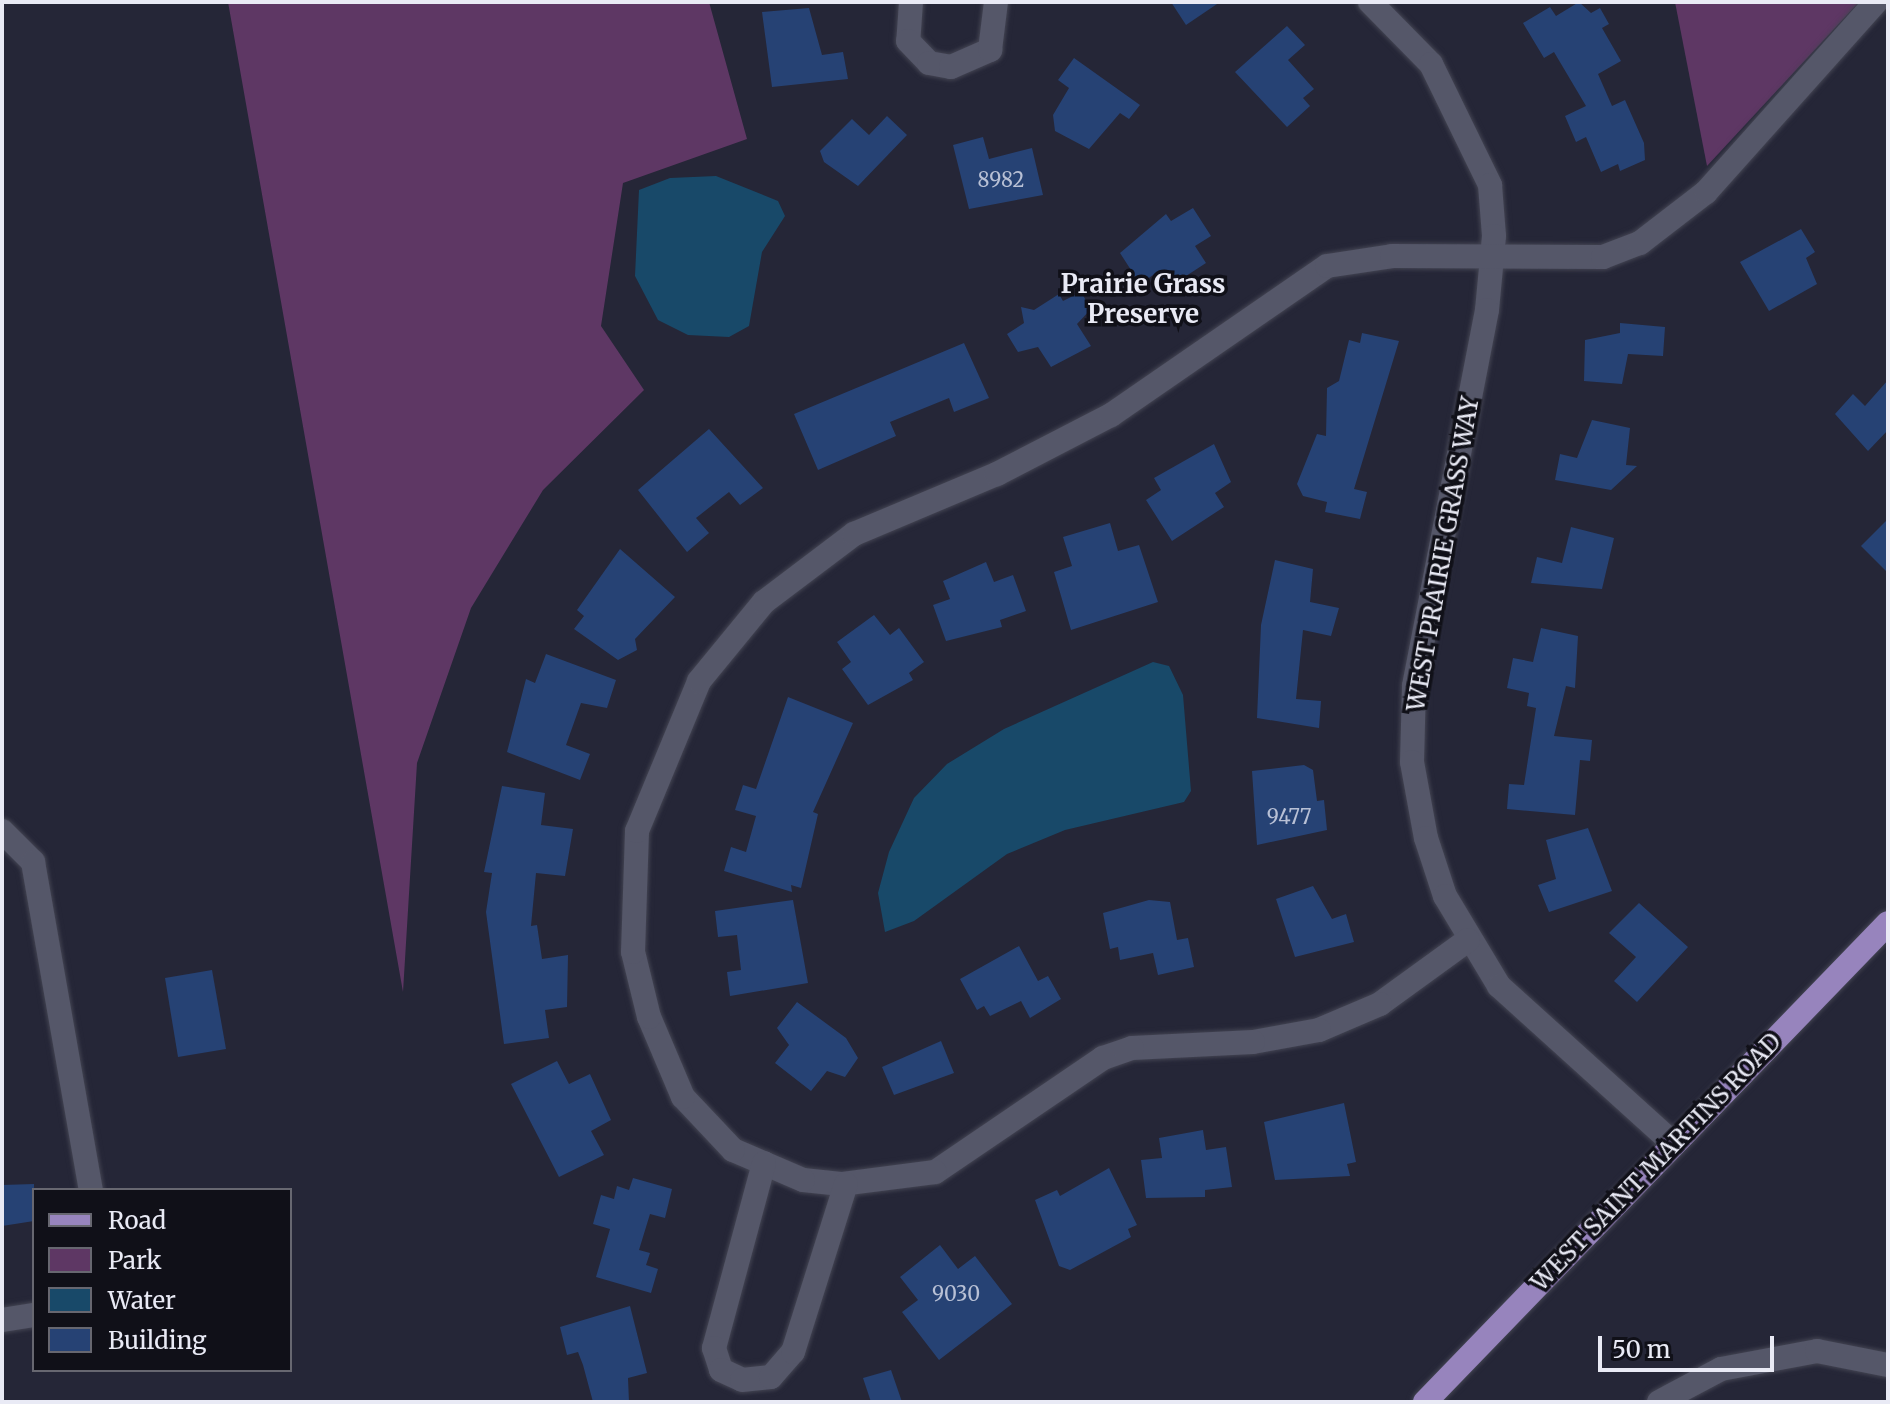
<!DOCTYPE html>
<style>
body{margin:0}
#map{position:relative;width:1890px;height:1404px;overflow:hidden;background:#252637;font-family:Merriweather,serif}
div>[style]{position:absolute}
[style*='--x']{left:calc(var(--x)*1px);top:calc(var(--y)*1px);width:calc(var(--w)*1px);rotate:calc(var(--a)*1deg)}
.green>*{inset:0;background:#5e3764}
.water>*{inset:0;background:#184969}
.building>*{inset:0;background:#264274}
.roads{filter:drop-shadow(0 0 2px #434452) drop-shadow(0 0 2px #434452)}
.street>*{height:24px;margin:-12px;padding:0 12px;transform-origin:12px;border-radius:12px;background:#555769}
.primary>*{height:24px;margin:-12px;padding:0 12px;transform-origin:12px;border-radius:12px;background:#9784bd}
span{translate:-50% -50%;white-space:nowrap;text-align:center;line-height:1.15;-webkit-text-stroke:7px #101018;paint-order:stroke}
.number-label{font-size:20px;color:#b8c0d5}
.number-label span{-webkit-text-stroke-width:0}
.street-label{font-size:24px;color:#e9eaf5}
.neighbourhood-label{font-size:26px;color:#e9eaf5;font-weight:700}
.frame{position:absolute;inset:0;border:4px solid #e9eaf5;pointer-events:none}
.legend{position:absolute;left:32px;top:1188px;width:260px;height:184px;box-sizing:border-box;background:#101018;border:2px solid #676770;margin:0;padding:10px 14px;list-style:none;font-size:24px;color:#e9eaf5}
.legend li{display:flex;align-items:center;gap:16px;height:40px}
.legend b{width:40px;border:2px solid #676770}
.scale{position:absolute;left:1598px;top:1336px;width:176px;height:36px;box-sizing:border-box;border:4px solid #e9eaf5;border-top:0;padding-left:10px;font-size:24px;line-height:28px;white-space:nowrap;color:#e9eaf5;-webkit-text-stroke:6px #101018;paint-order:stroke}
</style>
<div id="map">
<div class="green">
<i style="clip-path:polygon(228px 2px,709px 2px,747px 139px,623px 183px,601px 326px,644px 390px,543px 490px,471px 608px,417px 763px,403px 992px)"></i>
<i style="clip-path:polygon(1675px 2px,1859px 2px,1707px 166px)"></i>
</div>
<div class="water">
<i style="clip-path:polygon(716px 176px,778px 201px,785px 216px,762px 252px,749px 326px,729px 337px,688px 335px,658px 320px,635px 276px,639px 190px,670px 178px)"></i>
<i style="clip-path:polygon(1153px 662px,1169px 666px,1183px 695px,1191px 791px,1184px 802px,1065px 830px,1007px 854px,914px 921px,885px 932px,878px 893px,889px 852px,914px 798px,947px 764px,1004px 729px)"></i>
</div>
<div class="building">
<i style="clip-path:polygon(1171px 2px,1220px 2px,1186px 25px)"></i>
<i style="clip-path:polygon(1579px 2px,1591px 13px,1600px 8px,1609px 24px,1602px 28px,1621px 61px,1598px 74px,1612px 106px,1625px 100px,1644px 143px,1645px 160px,1620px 171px,1618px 164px,1601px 172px,1586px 137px,1576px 142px,1565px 116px,1586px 106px,1554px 52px,1544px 58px,1523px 23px,1550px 7px,1556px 16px)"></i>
<i style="clip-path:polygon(809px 8px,822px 55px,843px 52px,848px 79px,772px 87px,762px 12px)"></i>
<i style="clip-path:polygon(1287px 26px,1305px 45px,1288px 60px,1314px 89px,1303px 98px,1310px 106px,1287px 127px,1235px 72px)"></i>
<i style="clip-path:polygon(1074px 58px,1140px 105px,1129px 119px,1120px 113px,1089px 149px,1055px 131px,1053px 115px,1069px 88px,1058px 80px)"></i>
<i style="clip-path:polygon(887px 116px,907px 135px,858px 186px,824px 162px,820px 151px,852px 119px,869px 135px)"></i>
<i style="clip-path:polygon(983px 137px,989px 159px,1032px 148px,1043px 195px,969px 209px,953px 145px)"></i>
<i style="clip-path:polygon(1193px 208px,1211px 236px,1195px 246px,1206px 263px,1166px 289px,1156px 273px,1140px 284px,1120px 253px,1166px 214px,1171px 221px)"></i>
<i style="clip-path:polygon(1801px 229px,1815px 252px,1806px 258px,1817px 284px,1769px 311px,1740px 262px)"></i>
<i style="clip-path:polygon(1081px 292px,1091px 309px,1077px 324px,1091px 346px,1051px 367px,1038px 347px,1018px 352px,1007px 334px,1024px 323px,1021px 307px,1034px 310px,1059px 294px,1063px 301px)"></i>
<i style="clip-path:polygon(1620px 323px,1665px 327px,1663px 356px,1628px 354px,1622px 384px,1584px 381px,1585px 340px,1620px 333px)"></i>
<i style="clip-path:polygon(1362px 333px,1399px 341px,1354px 489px,1367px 492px,1360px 519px,1325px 512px,1327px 502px,1303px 496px,1297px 484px,1317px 434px,1326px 436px,1327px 388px,1339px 381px,1349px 340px,1360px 343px)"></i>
<i style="clip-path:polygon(964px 343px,989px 398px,954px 412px,949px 398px,890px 422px,896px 436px,818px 470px,794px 414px)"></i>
<i style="clip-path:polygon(1888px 380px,1888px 430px,1868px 451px,1835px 414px,1853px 394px,1865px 406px)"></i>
<i style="clip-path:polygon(1592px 420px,1630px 428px,1626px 465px,1637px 466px,1611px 490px,1555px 480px,1560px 454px,1577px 458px)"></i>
<i style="clip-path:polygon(709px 429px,763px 488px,740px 505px,729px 492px,696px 518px,709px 533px,687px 552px,638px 490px)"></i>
<i style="clip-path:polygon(1214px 444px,1231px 482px,1215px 493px,1224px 507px,1172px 541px,1146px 500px,1161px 490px,1154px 478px)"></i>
<i style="clip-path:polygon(1888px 519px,1888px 573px,1861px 546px)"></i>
<i style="clip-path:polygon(1110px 523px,1118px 551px,1139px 545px,1158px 602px,1071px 630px,1054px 572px,1072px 566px,1063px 537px)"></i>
<i style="clip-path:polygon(1571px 527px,1614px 538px,1602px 589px,1531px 583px,1537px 557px,1562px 563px)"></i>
<i style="clip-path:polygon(620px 549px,675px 597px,635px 639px,637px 650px,618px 660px,574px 629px,584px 616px,577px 610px)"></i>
<i style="clip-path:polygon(1275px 560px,1313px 569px,1310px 602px,1339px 608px,1331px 636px,1303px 630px,1296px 699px,1321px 701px,1319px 728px,1257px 718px,1261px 625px)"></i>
<i style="clip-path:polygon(986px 562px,994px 582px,1013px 575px,1026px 611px,1000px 620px,1002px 627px,946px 641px,933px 605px,950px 599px,943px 581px)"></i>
<i style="clip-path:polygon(874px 615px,890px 635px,899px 628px,924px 662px,909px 673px,913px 680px,868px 705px,842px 669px,851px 662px,837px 642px)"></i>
<i style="clip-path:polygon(1541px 628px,1578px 636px,1575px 688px,1566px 686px,1554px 736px,1592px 740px,1590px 761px,1580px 760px,1575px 815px,1507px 809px,1509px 784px,1524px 785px,1536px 708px,1527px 706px,1529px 693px,1507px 688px,1513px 658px,1533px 662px)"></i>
<i style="clip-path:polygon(546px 654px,616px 680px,607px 708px,581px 703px,566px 745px,590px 754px,580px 780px,507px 752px,526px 679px,535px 683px)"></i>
<i style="clip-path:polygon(788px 697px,853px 723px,813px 812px,818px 814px,801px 888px,791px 885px,792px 892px,724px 871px,731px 847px,746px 852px,756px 816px,735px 810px,743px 785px,756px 789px)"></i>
<i style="clip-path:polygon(1304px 765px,1313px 770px,1317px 801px,1324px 800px,1327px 830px,1257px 845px,1252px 771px)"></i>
<i style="clip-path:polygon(502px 786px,545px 793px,541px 825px,573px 829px,565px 876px,536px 873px,531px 926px,537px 925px,542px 959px,568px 955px,567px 1007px,545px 1010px,549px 1038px,504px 1044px,486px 912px,492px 873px,484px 872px)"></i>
<i style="clip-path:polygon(1588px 828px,1612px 891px,1549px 912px,1538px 885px,1556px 879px,1546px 840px)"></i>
<i style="clip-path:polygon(1313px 886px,1332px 919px,1346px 914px,1354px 942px,1295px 957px,1276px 899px)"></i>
<i style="clip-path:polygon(793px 900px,808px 983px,730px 996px,727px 972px,741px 970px,737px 935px,718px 937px,715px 911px)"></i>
<i style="clip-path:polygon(1149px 900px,1170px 902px,1177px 940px,1188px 938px,1194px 967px,1158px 975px,1153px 953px,1120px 960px,1118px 947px,1110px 949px,1103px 913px)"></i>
<i style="clip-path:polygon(1639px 903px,1688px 947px,1637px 1002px,1614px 981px,1636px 957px,1609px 933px)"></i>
<i style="clip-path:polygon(1019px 946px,1038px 981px,1048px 976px,1061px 999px,1030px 1018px,1021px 1001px,990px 1016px,984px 1006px,977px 1010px,960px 979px)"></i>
<i style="clip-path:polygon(212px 970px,226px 1049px,178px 1057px,165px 978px)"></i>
<i style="clip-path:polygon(797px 1002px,846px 1038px,858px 1058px,845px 1077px,827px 1071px,811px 1091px,775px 1063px,789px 1045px,777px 1028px)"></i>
<i style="clip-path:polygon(941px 1041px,954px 1073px,894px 1095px,882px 1067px)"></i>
<i style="clip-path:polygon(557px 1061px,569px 1084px,590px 1074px,611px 1120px,591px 1131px,604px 1155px,559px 1177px,511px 1084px)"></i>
<i style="clip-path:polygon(1344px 1103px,1356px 1162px,1347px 1164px,1350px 1176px,1275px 1180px,1264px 1122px)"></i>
<i style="clip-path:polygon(1203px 1130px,1206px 1150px,1226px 1147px,1232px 1187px,1205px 1190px,1205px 1197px,1146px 1198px,1141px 1160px,1162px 1158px,1159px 1138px)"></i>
<i style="clip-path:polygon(1109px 1168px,1137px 1225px,1128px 1229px,1131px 1237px,1070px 1270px,1059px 1266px,1035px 1200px,1057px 1190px,1060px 1196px)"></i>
<i style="clip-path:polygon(633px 1178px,672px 1189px,665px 1218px,650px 1214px,639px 1250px,650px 1253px,646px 1265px,658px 1269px,651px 1293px,596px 1277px,610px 1229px,593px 1224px,601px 1195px,614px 1199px,617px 1186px,629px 1190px)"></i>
<i style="clip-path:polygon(34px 1184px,34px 1221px,2px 1226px,2px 1185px)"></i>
<i style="clip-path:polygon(940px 1245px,958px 1269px,975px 1256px,1012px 1304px,939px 1360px,902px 1312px,918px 1300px,900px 1277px)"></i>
<i style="clip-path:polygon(630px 1306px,647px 1373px,628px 1378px,629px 1402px,593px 1402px,583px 1365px,578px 1352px,567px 1355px,560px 1327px)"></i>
<i style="clip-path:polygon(891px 1370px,902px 1402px,871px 1402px,863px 1378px)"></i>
</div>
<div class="roads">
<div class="street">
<i style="--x:911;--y:2;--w:39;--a:94"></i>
<i style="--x:908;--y:41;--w:30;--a:46"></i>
<i style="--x:929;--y:63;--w:22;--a:10"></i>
<i style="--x:951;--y:67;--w:43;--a:-23.6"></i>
<i style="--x:990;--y:50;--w:48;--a:-82.9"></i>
<i style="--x:1370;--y:2;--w:87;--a:45.5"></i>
<i style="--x:1431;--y:64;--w:135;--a:64"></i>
<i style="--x:1490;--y:185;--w:51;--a:85.5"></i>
<i style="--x:1494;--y:236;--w:74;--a:95.4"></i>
<i style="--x:1487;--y:310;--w:383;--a:101"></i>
<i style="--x:1414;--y:686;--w:76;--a:91.5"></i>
<i style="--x:1412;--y:762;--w:77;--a:79.6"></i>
<i style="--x:1426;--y:838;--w:61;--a:71.9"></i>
<i style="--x:1445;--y:896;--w:105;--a:59"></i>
<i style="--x:1499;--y:986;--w:236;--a:42.1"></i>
<i style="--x:2;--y:831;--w:44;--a:45"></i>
<i style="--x:33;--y:862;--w:333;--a:80"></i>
<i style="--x:1468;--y:940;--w:109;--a:144"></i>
<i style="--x:1380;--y:1004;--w:66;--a:156.9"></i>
<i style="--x:1319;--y:1030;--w:67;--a:169.7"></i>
<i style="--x:1253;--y:1042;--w:121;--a:177.2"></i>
<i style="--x:1132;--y:1048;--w:31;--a:161"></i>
<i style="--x:1103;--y:1058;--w:203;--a:145.8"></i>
<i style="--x:935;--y:1172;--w:95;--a:172.7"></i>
<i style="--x:841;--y:1184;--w:38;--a:-174"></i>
<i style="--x:803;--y:1180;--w:76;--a:-156.8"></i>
<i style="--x:733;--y:1150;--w:73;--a:-133.3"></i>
<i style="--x:683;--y:1097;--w:87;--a:-113"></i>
<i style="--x:649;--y:1017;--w:67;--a:-103.8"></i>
<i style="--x:633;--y:952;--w:121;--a:-88.1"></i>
<i style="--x:637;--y:831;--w:162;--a:-67.5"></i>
<i style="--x:699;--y:681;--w:102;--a:-50.6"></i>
<i style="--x:764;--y:602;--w:113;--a:-37.1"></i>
<i style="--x:854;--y:534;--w:155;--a:-22.8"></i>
<i style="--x:997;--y:474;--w:128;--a:-27.4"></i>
<i style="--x:1111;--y:415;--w:262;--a:-34.6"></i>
<i style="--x:1327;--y:266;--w:66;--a:-8.7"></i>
<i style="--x:1392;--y:256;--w:211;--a:0.3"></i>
<i style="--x:1603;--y:257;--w:40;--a:-21"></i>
<i style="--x:1640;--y:243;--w:83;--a:-37.7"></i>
<i style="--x:1706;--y:192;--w:255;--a:-48.2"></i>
<i style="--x:764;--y:1163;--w:192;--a:105.1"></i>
<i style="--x:714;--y:1348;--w:23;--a:72"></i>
<i style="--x:721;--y:1370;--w:23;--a:25"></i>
<i style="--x:742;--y:1380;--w:29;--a:-6"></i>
<i style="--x:771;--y:1377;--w:33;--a:-49"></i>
<i style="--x:793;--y:1352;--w:176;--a:-72.5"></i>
<i style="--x:2;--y:1320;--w:32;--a:-9"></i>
<i style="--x:1659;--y:1402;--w:70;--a:-28"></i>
<i style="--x:1721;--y:1369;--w:98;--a:-10.6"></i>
<i style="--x:1817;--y:1351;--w:72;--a:11.2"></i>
</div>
<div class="primary">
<i style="--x:1425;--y:1402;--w:666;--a:-45.97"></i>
</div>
</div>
<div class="number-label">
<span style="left:1001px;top:179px">8982</span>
<span style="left:1289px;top:816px">9477</span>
<span style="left:956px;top:1293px">9030</span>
</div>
<div class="street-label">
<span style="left:1443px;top:554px;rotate:-80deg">WEST PRAIRIE GRASS WAY</span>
<span style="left:1656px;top:1162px;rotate:-46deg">WEST SAINT MARTINS ROAD</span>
</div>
<div class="neighbourhood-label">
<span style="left:1143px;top:299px">Prairie Grass<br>Preserve</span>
</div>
<div class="frame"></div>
<ul class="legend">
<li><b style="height:10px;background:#9784bd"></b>Road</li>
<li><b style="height:22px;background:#5e3764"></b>Park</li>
<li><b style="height:22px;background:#184969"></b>Water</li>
<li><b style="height:22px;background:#264274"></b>Building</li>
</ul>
<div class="scale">50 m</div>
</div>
